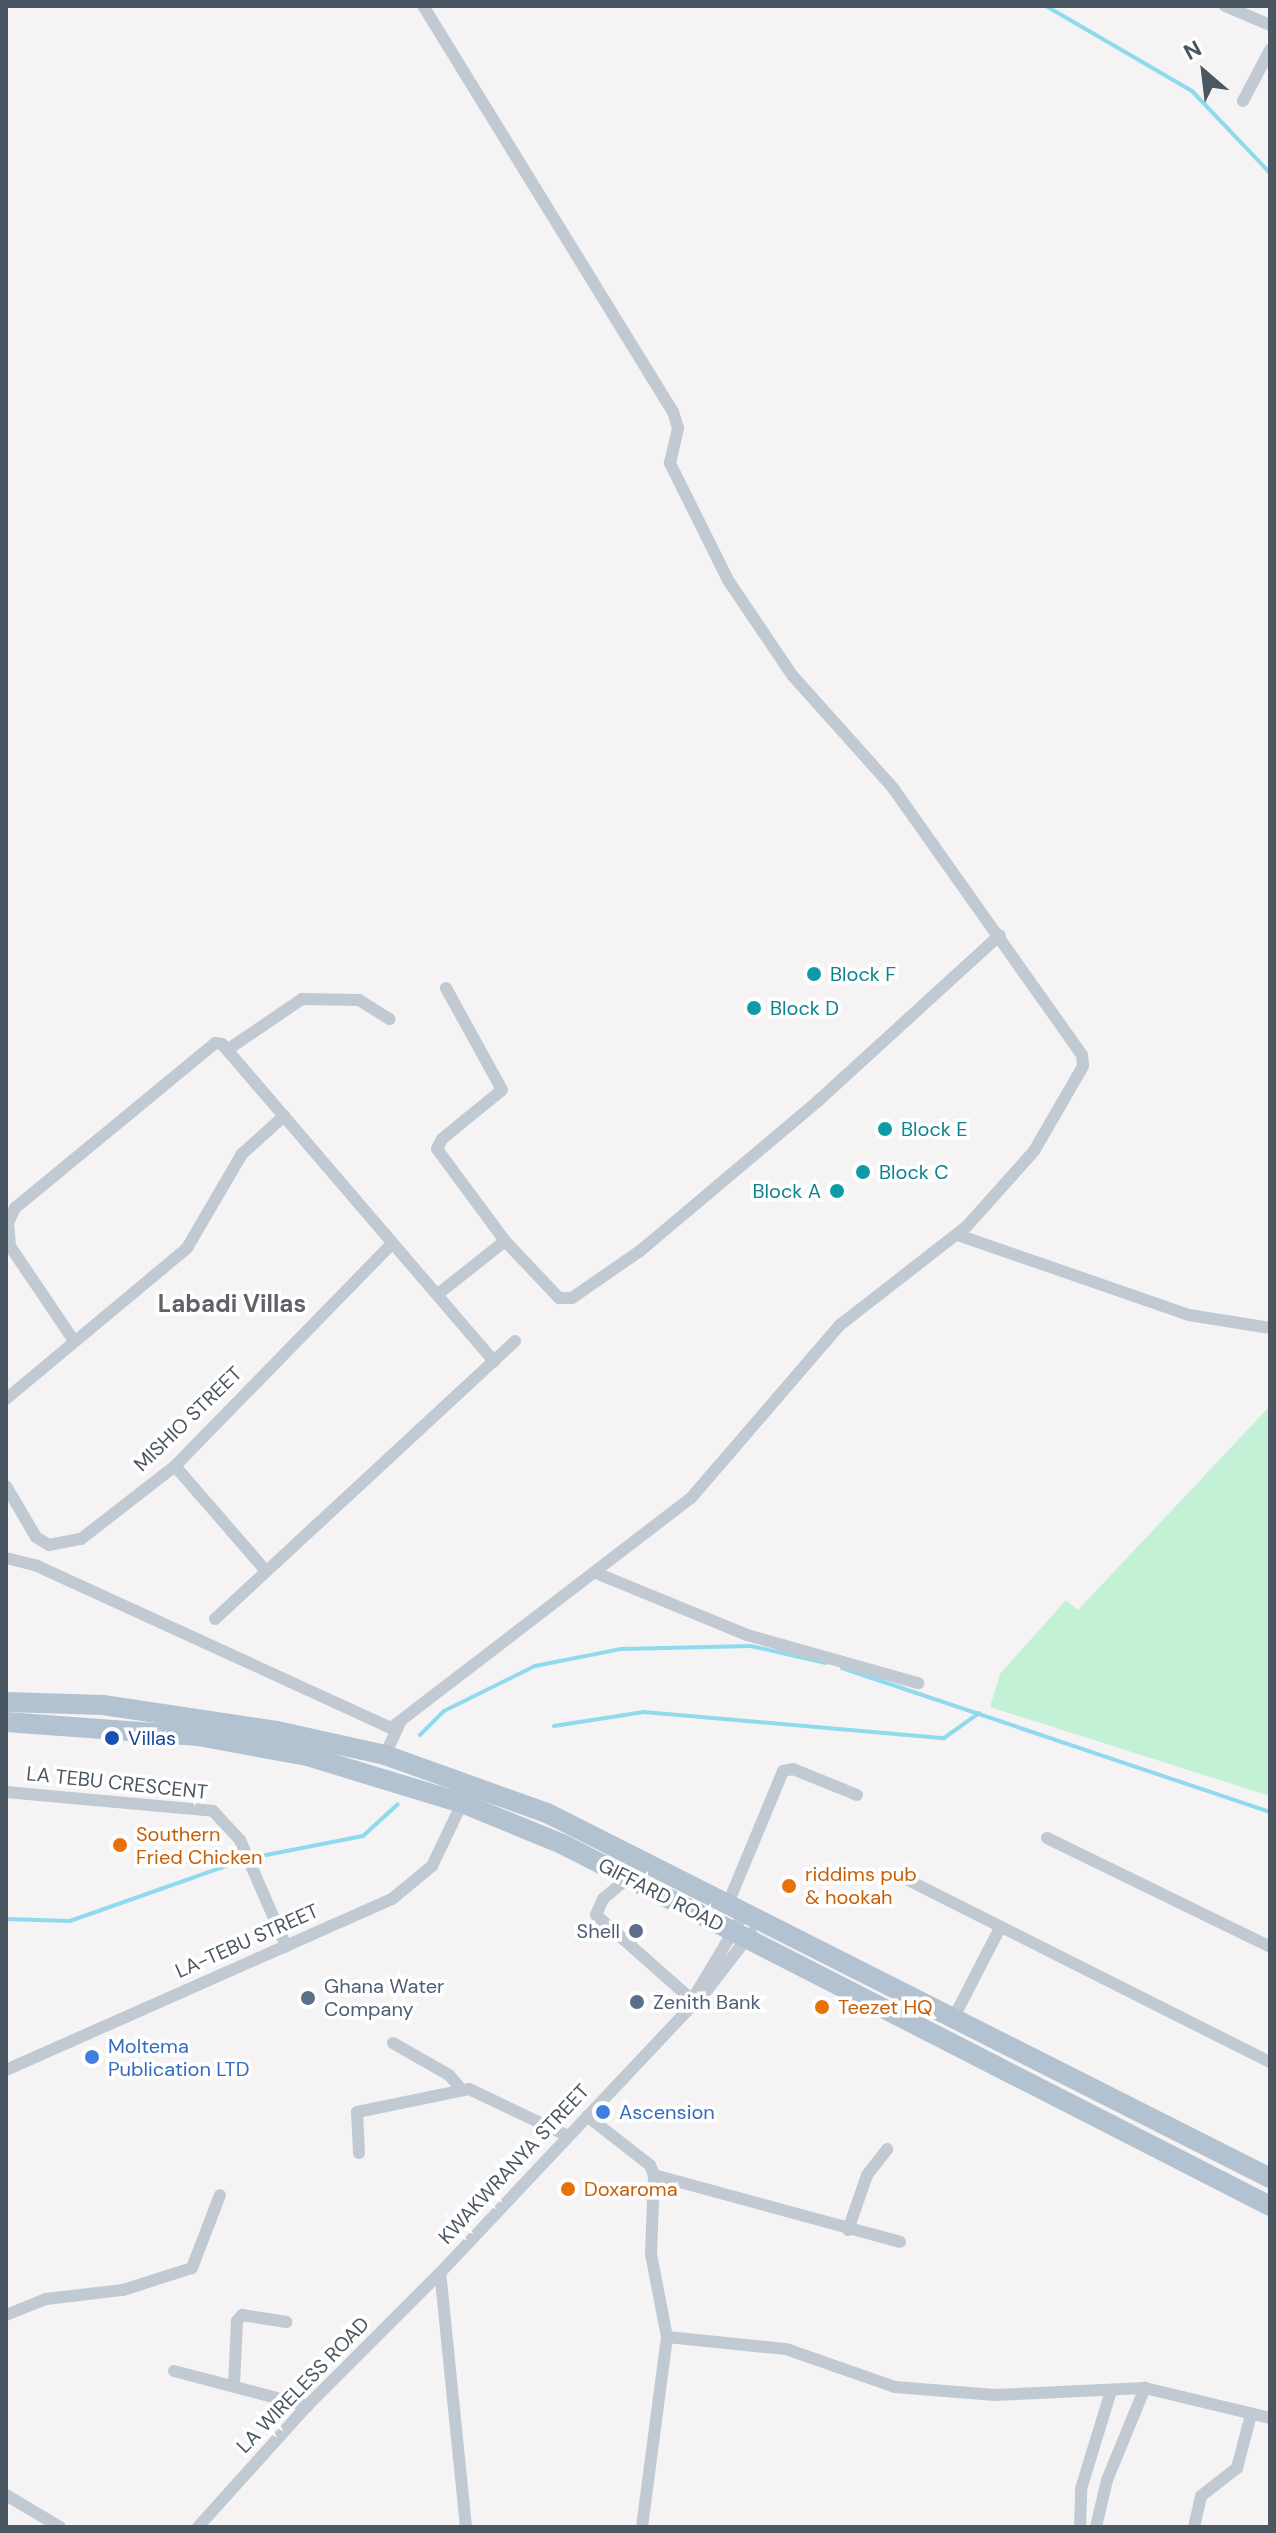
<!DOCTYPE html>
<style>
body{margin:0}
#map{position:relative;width:1276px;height:2533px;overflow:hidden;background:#f5f3f3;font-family:"DM Sans",sans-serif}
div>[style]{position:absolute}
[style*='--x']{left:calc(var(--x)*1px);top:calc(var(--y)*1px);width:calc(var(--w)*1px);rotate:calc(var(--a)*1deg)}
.green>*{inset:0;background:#c3f1d5}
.stream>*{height:4px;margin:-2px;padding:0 2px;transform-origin:2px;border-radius:2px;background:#90daee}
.street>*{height:12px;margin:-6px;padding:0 6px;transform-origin:6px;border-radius:6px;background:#c1cad2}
.primary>*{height:20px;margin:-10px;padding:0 10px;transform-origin:10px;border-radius:10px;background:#b3c2d1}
.dots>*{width:22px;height:22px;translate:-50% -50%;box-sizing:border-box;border:4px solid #fff;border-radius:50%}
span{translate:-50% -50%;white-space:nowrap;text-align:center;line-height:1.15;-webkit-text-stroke:7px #fff;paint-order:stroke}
.culture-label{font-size:20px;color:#0d838f}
.left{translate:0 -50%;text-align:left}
.right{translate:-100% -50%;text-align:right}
.street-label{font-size:20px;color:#4a5661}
.transit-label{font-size:20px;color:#164399}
.food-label{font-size:20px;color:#c56008}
.service-label{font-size:20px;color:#4e5e75}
.shop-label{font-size:20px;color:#366cbe}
.quarter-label{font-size:24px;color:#5f6368;font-weight:700}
.frame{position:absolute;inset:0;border:8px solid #4a5661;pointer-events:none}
.north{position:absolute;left:1164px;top:32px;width:80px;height:80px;-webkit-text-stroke:6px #fff;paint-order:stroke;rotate:332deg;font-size:22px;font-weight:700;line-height:32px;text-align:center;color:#4a5661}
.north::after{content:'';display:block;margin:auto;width:28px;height:36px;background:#4a5661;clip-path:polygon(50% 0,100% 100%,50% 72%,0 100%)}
</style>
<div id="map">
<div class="green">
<i style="clip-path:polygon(1270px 1406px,1270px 1796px,990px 1707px,1000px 1674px,1066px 1600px,1078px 1610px)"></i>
</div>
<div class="stream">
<i style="--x:1046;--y:6;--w:169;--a:30.2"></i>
<i style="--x:1192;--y:91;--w:113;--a:46.4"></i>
<i style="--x:842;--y:1668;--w:452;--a:18.6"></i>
<i style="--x:554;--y:1726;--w:91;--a:-8.8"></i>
<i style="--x:644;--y:1712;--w:301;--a:5"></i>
<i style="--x:944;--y:1738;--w:43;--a:-35.5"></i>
<i style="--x:420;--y:1735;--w:34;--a:-45"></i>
<i style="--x:444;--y:1711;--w:102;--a:-26.3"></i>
<i style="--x:535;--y:1666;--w:88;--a:-11.2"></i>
<i style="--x:621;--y:1649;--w:130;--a:-1.3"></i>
<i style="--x:751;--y:1646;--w:77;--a:12.8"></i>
<i style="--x:256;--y:1857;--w:109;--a:-11.1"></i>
<i style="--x:363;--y:1836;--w:47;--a:-42.4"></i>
<i style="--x:6;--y:1919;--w:64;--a:1.8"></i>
<i style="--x:70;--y:1921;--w:180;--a:-19.4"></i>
</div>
<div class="street">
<i style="--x:1225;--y:6;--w:49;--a:22.9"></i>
<i style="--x:1243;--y:101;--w:58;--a:-62.1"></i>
<i style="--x:446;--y:988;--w:116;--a:61.2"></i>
<i style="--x:502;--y:1090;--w:77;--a:140.8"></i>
<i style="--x:442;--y:1139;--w:11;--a:117"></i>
<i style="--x:437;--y:1149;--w:114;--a:53.5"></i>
<i style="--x:227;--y:1050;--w:91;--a:-34.2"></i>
<i style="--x:302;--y:999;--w:57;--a:1"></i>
<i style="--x:359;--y:1000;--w:36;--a:32"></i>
<i style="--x:958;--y:1235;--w:244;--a:19.1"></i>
<i style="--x:1189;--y:1315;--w:82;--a:9.1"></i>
<i style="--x:438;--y:1294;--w:85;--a:-38.3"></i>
<i style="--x:505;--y:1241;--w:79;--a:46.5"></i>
<i style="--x:559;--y:1298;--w:13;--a:0"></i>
<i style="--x:572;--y:1298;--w:83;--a:-34.7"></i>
<i style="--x:640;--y:1251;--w:233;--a:-40.1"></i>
<i style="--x:818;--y:1101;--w:246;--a:-42.4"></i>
<i style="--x:74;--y:1341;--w:115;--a:-124"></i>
<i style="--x:10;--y:1246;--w:23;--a:-95"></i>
<i style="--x:8;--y:1223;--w:17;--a:-65"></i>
<i style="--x:15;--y:1208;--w:259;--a:-39.5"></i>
<i style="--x:215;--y:1043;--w:7;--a:8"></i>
<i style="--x:222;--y:1044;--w:418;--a:49.4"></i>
<i style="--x:6;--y:1399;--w:236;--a:-39.8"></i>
<i style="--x:187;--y:1248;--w:109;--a:-59.7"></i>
<i style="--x:242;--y:1154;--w:57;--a:-42.1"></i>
<i style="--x:175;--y:1466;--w:138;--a:49.1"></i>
<i style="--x:6;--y:1486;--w:59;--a:59.5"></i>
<i style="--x:36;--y:1537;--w:15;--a:32"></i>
<i style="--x:49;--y:1545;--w:33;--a:-11"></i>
<i style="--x:81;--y:1539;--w:119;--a:-37.8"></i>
<i style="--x:175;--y:1466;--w:310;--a:-45.7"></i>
<i style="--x:6;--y:1558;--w:30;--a:14"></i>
<i style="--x:35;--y:1565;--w:392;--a:24.6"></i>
<i style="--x:391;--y:1728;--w:378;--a:-37.5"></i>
<i style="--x:691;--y:1498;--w:228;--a:-49.3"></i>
<i style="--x:840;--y:1325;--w:161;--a:-37.9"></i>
<i style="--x:967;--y:1226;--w:101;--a:-48.2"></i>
<i style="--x:1034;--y:1151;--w:98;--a:-60"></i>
<i style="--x:1083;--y:1066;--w:11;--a:-95"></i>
<i style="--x:1082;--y:1055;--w:326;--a:-125.3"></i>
<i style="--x:894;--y:789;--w:153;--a:-131.8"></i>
<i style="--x:792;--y:675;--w:115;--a:-124"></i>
<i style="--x:728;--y:580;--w:131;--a:-116.4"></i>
<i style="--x:670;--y:463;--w:36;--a:-77"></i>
<i style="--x:678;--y:428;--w:17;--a:-107"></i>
<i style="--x:673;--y:412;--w:477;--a:-121.6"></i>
<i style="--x:596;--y:1573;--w:163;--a:22.3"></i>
<i style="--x:747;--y:1635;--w:178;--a:15.7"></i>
<i style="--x:215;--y:1619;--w:409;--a:-42.8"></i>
<i style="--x:385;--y:1755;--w:38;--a:-65"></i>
<i style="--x:6;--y:1792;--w:208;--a:5.2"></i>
<i style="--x:213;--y:1811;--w:40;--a:47"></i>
<i style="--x:240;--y:1840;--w:116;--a:66.5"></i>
<i style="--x:1047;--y:1838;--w:248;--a:26"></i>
<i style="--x:896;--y:1874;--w:419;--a:26.7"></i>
<i style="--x:628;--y:1878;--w:33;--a:140"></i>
<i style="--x:603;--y:1899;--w:17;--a:114"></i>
<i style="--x:596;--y:1915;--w:128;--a:41.5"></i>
<i style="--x:729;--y:1901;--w:141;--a:-67.4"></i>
<i style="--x:783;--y:1771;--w:10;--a:-11"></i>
<i style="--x:793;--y:1769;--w:69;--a:22.1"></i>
<i style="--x:692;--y:2000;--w:105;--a:-59"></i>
<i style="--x:955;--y:2015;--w:98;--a:-62.7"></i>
<i style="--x:393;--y:2043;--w:64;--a:29.7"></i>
<i style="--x:449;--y:2075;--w:20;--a:49"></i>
<i style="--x:6;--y:2070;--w:422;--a:-23.9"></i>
<i style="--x:392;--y:1899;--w:52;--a:-39.5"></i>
<i style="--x:432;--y:1866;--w:70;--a:-64.5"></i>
<i style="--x:587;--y:2116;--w:80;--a:37.9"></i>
<i style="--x:650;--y:2165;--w:11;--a:68"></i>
<i style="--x:654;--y:2175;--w:79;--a:92.2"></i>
<i style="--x:651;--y:2254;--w:85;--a:79.1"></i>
<i style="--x:667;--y:2337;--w:192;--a:97.5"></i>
<i style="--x:359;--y:2153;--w:41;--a:-92.8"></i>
<i style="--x:357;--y:2112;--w:114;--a:-11.6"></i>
<i style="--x:469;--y:2089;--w:110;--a:25.4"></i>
<i style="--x:654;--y:2175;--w:255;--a:15.2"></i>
<i style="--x:848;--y:2230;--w:58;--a:-70.9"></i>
<i style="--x:867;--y:2175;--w:33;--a:-52"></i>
<i style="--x:6;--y:2315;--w:43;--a:-21.8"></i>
<i style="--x:46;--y:2299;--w:78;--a:-6.7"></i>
<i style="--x:123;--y:2290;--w:72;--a:-17.7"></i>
<i style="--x:192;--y:2268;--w:78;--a:-69"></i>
<i style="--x:667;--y:2337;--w:120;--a:5.8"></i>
<i style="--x:786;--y:2349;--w:115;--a:19.2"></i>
<i style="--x:895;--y:2387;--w:100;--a:4.6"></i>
<i style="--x:995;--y:2395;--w:150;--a:-2.7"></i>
<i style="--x:1145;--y:2388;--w:129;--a:13.5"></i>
<i style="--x:174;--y:2371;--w:138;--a:14.7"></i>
<i style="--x:234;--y:2386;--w:65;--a:-87.4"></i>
<i style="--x:237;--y:2321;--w:8;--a:-50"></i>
<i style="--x:242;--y:2315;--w:45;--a:9"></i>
<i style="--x:6;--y:2495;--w:63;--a:30.7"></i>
<i style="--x:198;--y:2527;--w:163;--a:-48"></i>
<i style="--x:307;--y:2406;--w:188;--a:-45"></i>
<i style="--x:466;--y:2527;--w:255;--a:-95.8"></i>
<i style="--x:440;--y:2273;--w:389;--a:-46.7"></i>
<i style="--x:707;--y:1990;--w:72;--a:-52.3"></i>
<i style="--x:1080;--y:2527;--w:38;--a:-88"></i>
<i style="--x:1081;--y:2489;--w:102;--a:-73"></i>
<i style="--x:1096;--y:2527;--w:48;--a:-76.8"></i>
<i style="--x:1107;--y:2480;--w:100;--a:-67.6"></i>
<i style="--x:1194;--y:2527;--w:32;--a:-77"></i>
<i style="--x:1201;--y:2496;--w:46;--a:-37.9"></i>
<i style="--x:1237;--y:2468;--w:55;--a:-75.2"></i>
</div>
<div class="primary">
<i style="--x:6;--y:1702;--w:97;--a:1.8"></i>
<i style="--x:103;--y:1705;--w:176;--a:8.5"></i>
<i style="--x:277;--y:1731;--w:111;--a:12.5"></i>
<i style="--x:385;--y:1755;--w:172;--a:19.7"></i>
<i style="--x:547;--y:1813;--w:810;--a:26.79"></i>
<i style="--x:6;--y:1722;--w:193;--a:4.2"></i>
<i style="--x:198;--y:1736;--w:111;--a:10.4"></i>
<i style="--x:307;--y:1756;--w:162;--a:16.9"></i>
<i style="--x:462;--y:1803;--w:108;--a:22.3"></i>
<i style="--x:562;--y:1844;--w:795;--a:27.08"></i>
</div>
<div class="dots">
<i style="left:814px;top:974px;background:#0f9aa8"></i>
<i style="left:754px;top:1008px;background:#0f9aa8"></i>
<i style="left:885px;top:1129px;background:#0f9aa8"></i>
<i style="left:863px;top:1172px;background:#0f9aa8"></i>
<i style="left:837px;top:1191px;background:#0f9aa8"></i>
<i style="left:112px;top:1738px;background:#1a4fb4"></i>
<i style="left:120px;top:1845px;background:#e8710a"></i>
<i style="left:789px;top:1886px;background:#e8710a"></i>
<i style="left:636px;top:1931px;background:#5c6f8a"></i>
<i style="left:308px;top:1998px;background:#5c6f8a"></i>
<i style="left:637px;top:2002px;background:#5c6f8a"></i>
<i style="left:822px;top:2007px;background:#e8710a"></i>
<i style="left:92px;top:2057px;background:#3f7fe0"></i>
<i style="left:603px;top:2112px;background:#3f7fe0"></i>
<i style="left:568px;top:2189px;background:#e8710a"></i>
</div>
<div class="culture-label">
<span class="left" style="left:830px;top:974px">Block F</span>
<span class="left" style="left:770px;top:1008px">Block D</span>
<span class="left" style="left:901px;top:1129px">Block E</span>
<span class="left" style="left:879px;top:1172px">Block C</span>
<span class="right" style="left:821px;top:1191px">Block A</span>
</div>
<div class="street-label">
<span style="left:188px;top:1419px;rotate:-44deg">MISHIO STREET</span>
<span style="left:117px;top:1783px;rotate:6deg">LA TEBU CRESCENT</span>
<span style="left:661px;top:1895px;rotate:27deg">GIFFARD ROAD</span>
<span style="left:247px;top:1941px;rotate:-24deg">LA-TEBU STREET</span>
<span style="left:514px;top:2164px;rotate:-47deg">KWAKWRANYA STREET</span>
<span style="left:303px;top:2385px;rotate:-46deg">LA WIRELESS ROAD</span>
</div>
<div class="transit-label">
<span class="left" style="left:128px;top:1738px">Villas</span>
</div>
<div class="food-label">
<span class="left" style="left:136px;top:1846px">Southern<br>Fried Chicken</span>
<span class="left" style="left:805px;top:1886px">riddims pub<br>&amp; hookah</span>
<span class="left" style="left:838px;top:2007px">Teezet HQ</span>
<span class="left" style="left:584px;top:2189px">Doxaroma</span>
</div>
<div class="service-label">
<span class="right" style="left:620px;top:1931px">Shell</span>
<span class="left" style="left:324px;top:1998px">Ghana Water<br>Company</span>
<span class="left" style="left:653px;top:2002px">Zenith Bank</span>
</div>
<div class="shop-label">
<span class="left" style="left:108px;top:2058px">Moltema<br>Publication LTD</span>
<span class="left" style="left:619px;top:2112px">Ascension</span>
</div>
<div class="quarter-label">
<span style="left:232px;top:1304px">Labadi Villas</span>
</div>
<div class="frame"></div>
<div class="north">N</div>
</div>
